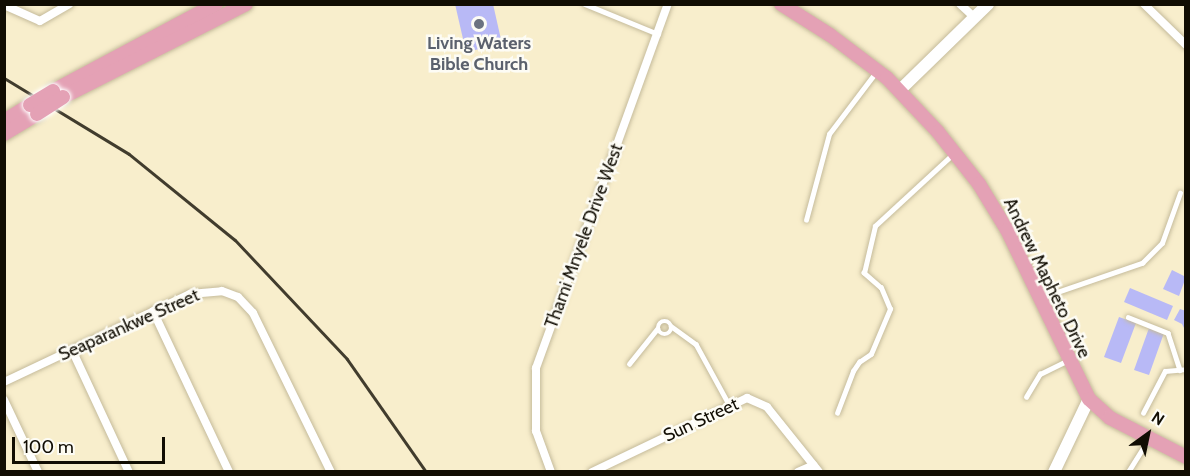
<!DOCTYPE html>
<style>
body{margin:0}
#map{position:relative;width:1190px;height:476px;overflow:hidden;background:#f8eecc;font-family:Cabin,sans-serif}
div>[style]{position:absolute}
[style*='--x']{left:calc(var(--x)*1px);top:calc(var(--y)*1px);width:calc(var(--w)*1px);rotate:calc(var(--a)*1deg)}
.building>*{inset:0;background:#b8b9f6}
.roads{filter:drop-shadow(0 0 2px #c5bb9b) drop-shadow(0 0 2px #c5bb9b)}
.lane>*{height:4.5px;margin:-2.25px;padding:0 2.25px;transform-origin:2.25px;border-radius:2.25px;background:#fff}
.lane>.ring{margin:-2.25px;padding:0;box-sizing:content-box;background:none;border:4.5px solid #fff;border-radius:50%}
.street>*{height:8px;margin:-4px;padding:0 4px;transform-origin:4px;border-radius:4px;background:#fff}
.secondary>*{height:12px;margin:-6px;padding:0 6px;transform-origin:6px;border-radius:6px;background:#fff}
.primary>*{height:14px;margin:-7px;padding:0 7px;transform-origin:7px;border-radius:7px;background:#e4a1b5}
.rail>*{height:3px;margin:-1.5px;padding:0 1.5px;transform-origin:1.5px;border-radius:1.5px;background:#413c2d}
.bridges{filter:drop-shadow(0 0 2px #fff) drop-shadow(0 0 2px #fff)}
.primary-bridge>*{height:14px;margin:-7px;padding:0 7px;transform-origin:7px;border-radius:7px;background:#e4a1b5}
.dots>*{width:16px;height:16px;translate:-50% -50%;box-sizing:border-box;border:3px solid #fdfcf5;border-radius:50%}
span{translate:-50% -50%;white-space:nowrap;text-align:center;line-height:1.15;-webkit-text-stroke:5px #fdfcf5;paint-order:stroke}
.worship-label{font-size:18px;color:#5b616d;font-weight:700}
.street-label{font-size:18px;color:#110d03}
.frame{position:absolute;inset:0;border:6px solid #110d03;pointer-events:none}
.north{position:absolute;left:1118px;top:404px;width:60px;height:60px;-webkit-text-stroke:4px #fdfcf5;paint-order:stroke;rotate:33deg;font-size:16px;font-weight:700;line-height:24px;text-align:center;color:#110d03}
.north::after{content:'';display:block;margin:auto;width:21px;height:27px;background:#110d03;clip-path:polygon(50% 0,100% 100%,50% 72%,0 100%)}
.scale{position:absolute;left:12px;top:437px;width:153px;height:27px;box-sizing:border-box;border:3px solid #110d03;border-top:0;padding-left:8px;font-size:18px;line-height:21px;white-space:nowrap;color:#110d03;-webkit-text-stroke:4px #fdfcf5;paint-order:stroke}
</style>
<div id="map">
<div class="building">
<i style="clip-path:polygon(455px 4px,493px 4px,502px 44px,466px 52px)"></i>
<i style="clip-path:polygon(1172px 270px,1186px 277px,1179px 296px,1163px 289px)"></i>
<i style="clip-path:polygon(1130px 288px,1173px 306px,1167px 320px,1124px 302px)"></i>
<i style="clip-path:polygon(1180px 309px,1186px 311px,1186px 332px,1182px 324px,1174px 320px)"></i>
<i style="clip-path:polygon(1119px 317px,1136px 323px,1121px 363px,1104px 357px)"></i>
<i style="clip-path:polygon(1149px 328px,1164px 333px,1149px 375px,1134px 370px)"></i>
</div>
<div class="roads">
<div class="lane">
<i style="--x:585;--y:4;--w:79;--a:22.3"></i>
<i style="--x:806;--y:220;--w:89;--a:-75"></i>
<i style="--x:829;--y:134;--w:78;--a:-52.8"></i>
<i style="--x:1043;--y:297;--w:105;--a:-19"></i>
<i style="--x:1142;--y:263;--w:28;--a:-45"></i>
<i style="--x:1162;--y:243;--w:53;--a:-70.2"></i>
<i style="--x:1128;--y:317;--w:43;--a:21.8"></i>
<i style="--x:1168;--y:333;--w:39;--a:72"></i>
<i class="ring" style="left:658px;top:321px;width:9.5px;height:9.5px"></i>
<i style="--x:671;--y:326;--w:31;--a:36"></i>
<i style="--x:696;--y:344;--w:71;--a:61.3"></i>
<i style="--x:629;--y:364;--w:45;--a:-51.3"></i>
<i style="--x:1026;--y:397;--w:27;--a:-59"></i>
<i style="--x:1040;--y:374;--w:30;--a:-26"></i>
<i style="--x:837;--y:413;--w:45;--a:-69.1"></i>
<i style="--x:853;--y:371;--w:11;--a:-56"></i>
<i style="--x:859;--y:362;--w:14;--a:-34"></i>
<i style="--x:871;--y:354;--w:49;--a:-67.1"></i>
<i style="--x:890;--y:309;--w:23;--a:-113"></i>
<i style="--x:881;--y:288;--w:23;--a:-139"></i>
<i style="--x:864;--y:273;--w:48;--a:-76.8"></i>
<i style="--x:875;--y:226;--w:105;--a:-42.7"></i>
<i style="--x:1143;--y:413;--w:47;--a:-62.4"></i>
<i style="--x:1165;--y:371;--w:21;--a:-5"></i>
<i style="--x:1128;--y:472;--w:38;--a:-58"></i>
</div>
<div class="street">
<i style="--x:960;--y:4;--w:21;--a:43"></i>
<i style="--x:1144;--y:4;--w:59;--a:44.3"></i>
<i style="--x:4;--y:5;--w:39;--a:24"></i>
<i style="--x:40;--y:21;--w:34;--a:-30"></i>
<i style="--x:153;--y:311;--w:178;--a:64.7"></i>
<i style="--x:72;--y:350;--w:135;--a:65"></i>
<i style="--x:4;--y:382;--w:206;--a:-25.3"></i>
<i style="--x:190;--y:294;--w:32;--a:-5"></i>
<i style="--x:222;--y:291;--w:17;--a:21"></i>
<i style="--x:238;--y:297;--w:22;--a:47"></i>
<i style="--x:253;--y:313;--w:177;--a:63.9"></i>
<i style="--x:4;--y:400;--w:80;--a:64.7"></i>
<i style="--x:551;--y:472;--w:44;--a:-110.1"></i>
<i style="--x:536;--y:431;--w:63;--a:-90"></i>
<i style="--x:536;--y:368;--w:387;--a:-70.1"></i>
<i style="--x:592;--y:472;--w:172;--a:-25.5"></i>
<i style="--x:747;--y:398;--w:22;--a:24"></i>
<i style="--x:767;--y:407;--w:83;--a:51.3"></i>
<i style="--x:798;--y:472;--w:17;--a:-24"></i>
</div>
<div class="secondary">
<i style="--x:900;--y:90;--w:123;--a:-44.3"></i>
<i style="--x:1054;--y:472;--w:81;--a:-64.4"></i>
</div>
<div class="primary">
<i style="--x:781;--y:4;--w:58;--a:32.3"></i>
<i style="--x:830;--y:35;--w:71;--a:37"></i>
<i style="--x:887;--y:78;--w:74;--a:46.6"></i>
<i style="--x:938;--y:132;--w:66;--a:51.7"></i>
<i style="--x:979;--y:184;--w:54;--a:58.7"></i>
<i style="--x:1007;--y:230;--w:188;--a:64.1"></i>
<i style="--x:1089;--y:399;--w:28;--a:42"></i>
<i style="--x:1110;--y:418;--w:85;--a:27.2"></i>
<i style="--x:53;--y:91;--w:185;--a:-28.1"></i>
<i style="--x:63;--y:97;--w:205;--a:-26.9"></i>
<i style="--x:4;--y:121;--w:31;--a:-32"></i>
<i style="--x:4;--y:134;--w:39;--a:-31"></i>
</div>
</div>
<div class="rail">
<i style="--x:4;--y:78;--w:146;--a:31.3"></i>
<i style="--x:129;--y:154;--w:136;--a:39.1"></i>
<i style="--x:235;--y:240;--w:163;--a:46.7"></i>
<i style="--x:347;--y:359;--w:138;--a:55"></i>
</div>
<div class="bridges">
<div class="primary-bridge">
<i style="--x:30;--y:105;--w:27;--a:-31"></i>
<i style="--x:37;--y:114;--w:31;--a:-33"></i>
</div>
</div>
<div class="dots">
<i style="left:479px;top:24px;background:#6b7280"></i>
</div>
<div class="worship-label">
<span style="left:479px;top:54px">Living Waters<br>Bible Church</span>
</div>
<div class="street-label">
<span style="left:584px;top:236px;rotate:-70deg">Thami Mnyele Drive West</span>
<span style="left:1047px;top:278px;rotate:64deg">Andrew Mapheto Drive</span>
<span style="left:129px;top:325px;rotate:-24deg">Seaparankwe Street</span>
<span style="left:701px;top:420px;rotate:-25deg">Sun Street</span>
</div>
<div class="frame"></div>
<div class="north">N</div>
<div class="scale">100 m</div>
</div>
